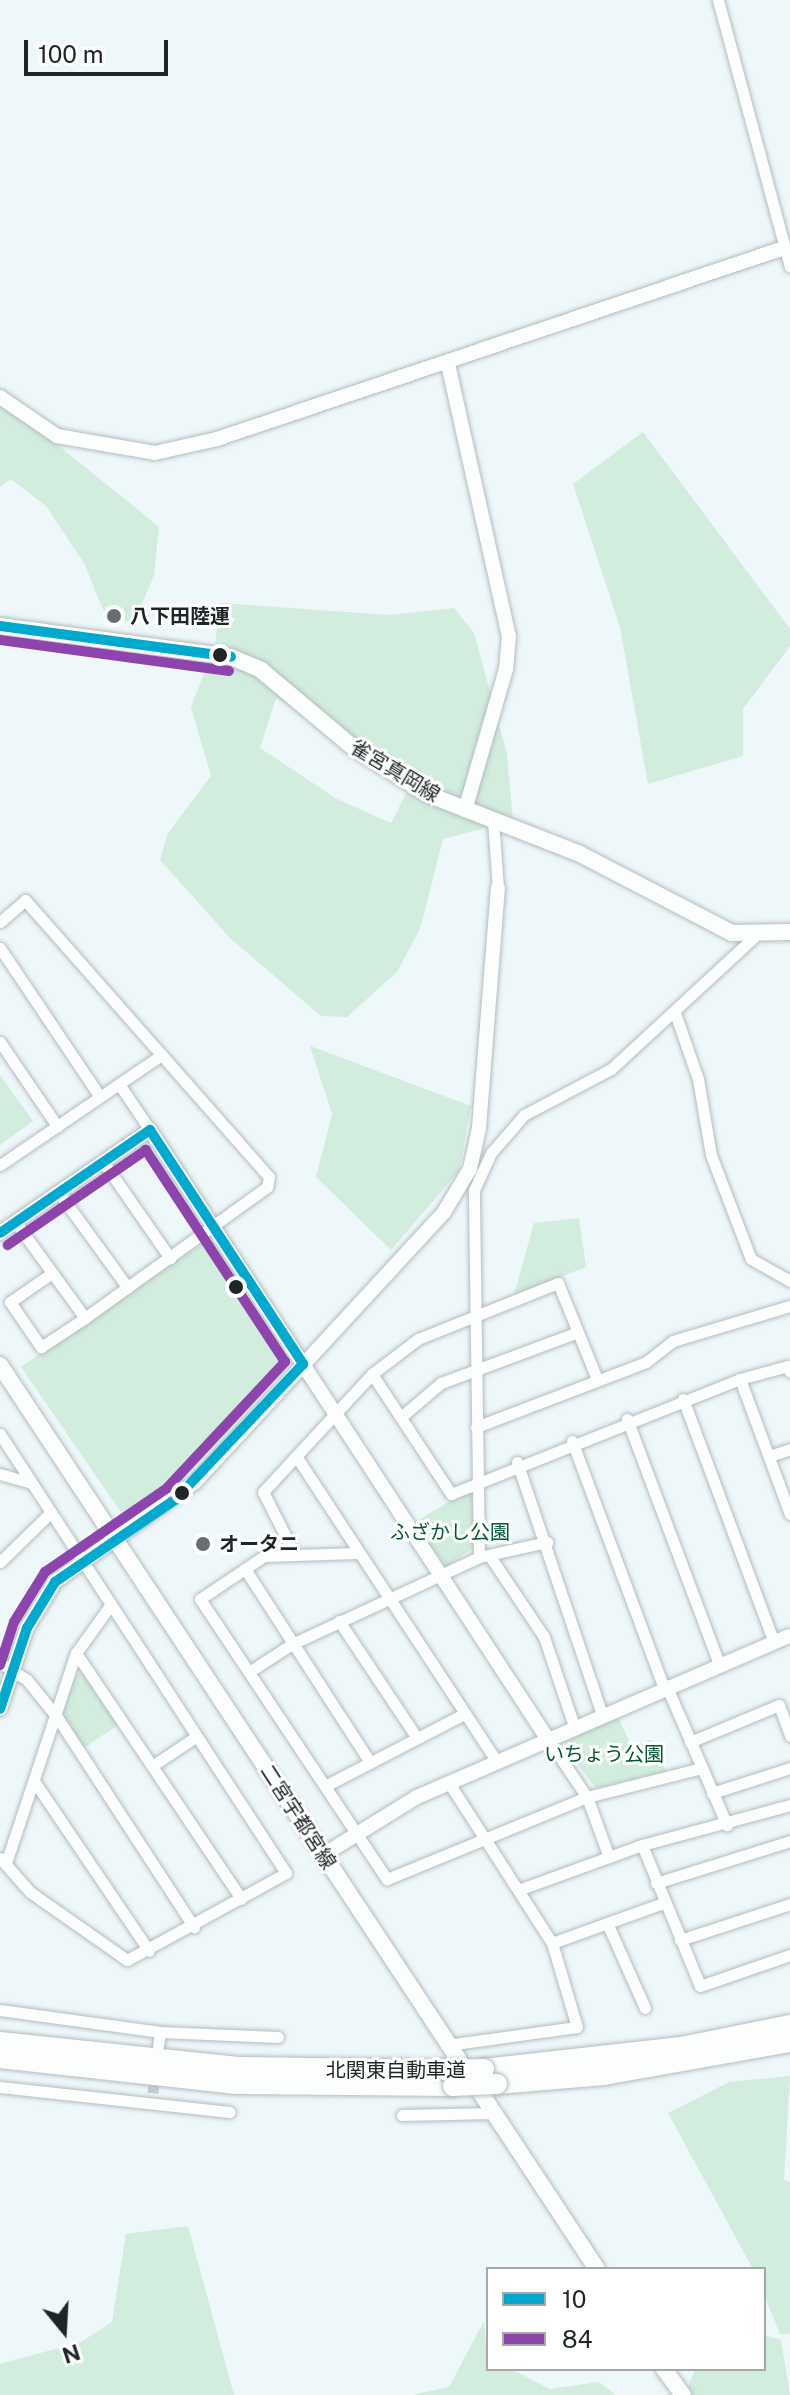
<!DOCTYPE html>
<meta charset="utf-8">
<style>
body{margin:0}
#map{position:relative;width:790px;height:2395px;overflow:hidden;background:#eef7fa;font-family:"Public Sans","Noto Sans JP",sans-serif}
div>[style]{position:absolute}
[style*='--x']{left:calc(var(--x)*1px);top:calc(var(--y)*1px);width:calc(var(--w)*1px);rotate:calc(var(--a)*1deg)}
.green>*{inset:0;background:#d2ecde}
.minor-tunnel>*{height:11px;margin-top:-5.5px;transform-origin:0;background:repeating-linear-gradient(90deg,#c4cdd0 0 11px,transparent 0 16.5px)}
.roads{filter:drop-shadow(0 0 2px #b4bcbf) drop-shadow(0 0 2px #b4bcbf)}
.minor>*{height:11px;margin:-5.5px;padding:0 5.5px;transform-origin:5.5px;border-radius:5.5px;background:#fcfefe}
.tertiary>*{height:14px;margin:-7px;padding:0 7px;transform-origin:7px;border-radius:7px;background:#fcfefe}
.secondary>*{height:16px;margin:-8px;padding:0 8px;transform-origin:8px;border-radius:8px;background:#fcfefe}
.motorway>*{height:20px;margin:-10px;padding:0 10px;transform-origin:10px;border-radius:10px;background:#fcfefe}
.bridges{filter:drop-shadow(0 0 2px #b4bcbf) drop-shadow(0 0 2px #b4bcbf)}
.motorway-bridge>*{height:20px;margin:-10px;padding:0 10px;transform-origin:10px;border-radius:10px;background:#fcfefe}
.bus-1>*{height:10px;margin:-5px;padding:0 5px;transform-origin:5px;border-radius:5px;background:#00a9ce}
.bus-2>*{height:10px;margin:-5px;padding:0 5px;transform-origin:5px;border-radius:5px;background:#8e44ad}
.dots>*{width:22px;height:22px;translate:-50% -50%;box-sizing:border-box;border:4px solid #fff;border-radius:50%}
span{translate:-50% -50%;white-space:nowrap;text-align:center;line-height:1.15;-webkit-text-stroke:6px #fff;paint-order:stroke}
.poi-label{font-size:20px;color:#1e2527;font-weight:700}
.left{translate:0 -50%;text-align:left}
.street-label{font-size:20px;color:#1e2527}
.park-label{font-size:20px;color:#015a31}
.legend{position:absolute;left:486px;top:2267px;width:280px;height:104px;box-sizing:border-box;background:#fff;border:2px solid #a5a8a9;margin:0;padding:10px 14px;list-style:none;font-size:24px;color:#1e2527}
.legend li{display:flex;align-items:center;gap:16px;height:40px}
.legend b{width:40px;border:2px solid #a5a8a9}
.north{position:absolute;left:24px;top:2291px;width:80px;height:80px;-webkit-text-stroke:6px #fff;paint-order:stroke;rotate:162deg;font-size:22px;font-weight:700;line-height:32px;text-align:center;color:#1e2527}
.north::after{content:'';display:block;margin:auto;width:28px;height:36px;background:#1e2527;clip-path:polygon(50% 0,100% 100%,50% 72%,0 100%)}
.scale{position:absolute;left:24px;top:40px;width:144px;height:36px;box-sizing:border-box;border:4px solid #1e2527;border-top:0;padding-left:10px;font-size:24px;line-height:28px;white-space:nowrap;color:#1e2527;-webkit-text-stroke:6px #fff;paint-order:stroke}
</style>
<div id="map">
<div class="green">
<i style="clip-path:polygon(0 398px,159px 527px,154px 575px,134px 623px,106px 617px,84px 563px,46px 506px,11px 479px,0 487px)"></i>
<i style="clip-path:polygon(643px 432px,790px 629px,790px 646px,743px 709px,743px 756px,648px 784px,620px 627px,573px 484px)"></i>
<i style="clip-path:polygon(evenodd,220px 603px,389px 615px,454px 608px,474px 633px,507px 754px,513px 821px,443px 839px,420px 929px,397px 972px,347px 1017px,321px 1016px,230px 938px,160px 860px,168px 833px,211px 776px,191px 707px,215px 645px,220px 603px,276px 698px,416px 774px,391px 823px,337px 799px,260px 748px,276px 698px)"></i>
<i style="clip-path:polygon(310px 1046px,471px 1106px,459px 1171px,391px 1250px,316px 1177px,332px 1114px)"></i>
<i style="clip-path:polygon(0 1075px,33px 1121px,0 1145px)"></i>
<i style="clip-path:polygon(579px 1218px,586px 1267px,514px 1295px,534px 1223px)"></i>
<i style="clip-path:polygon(206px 1241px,288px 1358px,287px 1368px,175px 1488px,127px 1521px,21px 1367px)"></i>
<i style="clip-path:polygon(471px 1488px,476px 1546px,446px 1567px,414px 1523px)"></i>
<i style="clip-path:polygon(84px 1673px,118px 1725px,82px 1749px,62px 1714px,75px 1675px)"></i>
<i style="clip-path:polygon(618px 1717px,632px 1747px,651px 1740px,666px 1771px,596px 1788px,564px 1748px,566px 1739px)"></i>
<i style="clip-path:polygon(790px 2076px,784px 2180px,790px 2182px,790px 2334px,780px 2334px,764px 2295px,764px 2269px,753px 2269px,668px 2113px,729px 2082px)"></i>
<i style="clip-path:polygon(188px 2226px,234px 2395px,0 2395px,0 2364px,81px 2342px,112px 2322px,126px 2234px)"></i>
<i style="clip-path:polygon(484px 2321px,488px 2369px,511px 2369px,550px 2389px,599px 2382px,616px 2395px,412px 2395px,449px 2387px)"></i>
<i style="clip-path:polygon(764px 2335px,781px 2340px,790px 2395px,685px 2395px,695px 2369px,764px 2369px)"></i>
</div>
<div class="minor-tunnel">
<i style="--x:153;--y:2093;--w:23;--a:-85"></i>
</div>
<div class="roads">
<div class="minor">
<i style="--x:718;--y:0;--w:276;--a:74.9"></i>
<i style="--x:493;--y:820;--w:68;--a:85.8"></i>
<i style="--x:0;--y:922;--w:33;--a:-41"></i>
<i style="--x:25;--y:900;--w:369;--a:48.6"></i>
<i style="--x:269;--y:1177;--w:10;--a:101"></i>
<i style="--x:267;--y:1187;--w:224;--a:144.3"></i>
<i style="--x:85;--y:1318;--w:117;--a:-126"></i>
<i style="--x:0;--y:948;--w:179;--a:56.1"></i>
<i style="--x:675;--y:1013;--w:70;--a:70.8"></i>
<i style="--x:698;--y:1079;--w:77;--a:80.3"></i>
<i style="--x:711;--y:1155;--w:111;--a:69"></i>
<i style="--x:751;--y:1259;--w:45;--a:29.4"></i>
<i style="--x:0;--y:1042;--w:102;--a:55.8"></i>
<i style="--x:119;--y:1084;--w:55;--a:56"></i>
<i style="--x:104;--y:1163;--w:116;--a:55.2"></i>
<i style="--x:0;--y:1165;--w:194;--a:-34.3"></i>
<i style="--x:59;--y:1193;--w:117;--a:54"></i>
<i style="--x:52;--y:1273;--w:51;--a:145.4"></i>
<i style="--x:10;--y:1302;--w:55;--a:55.4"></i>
<i style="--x:41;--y:1347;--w:53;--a:-33.4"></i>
<i style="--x:372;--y:1374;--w:144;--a:56.6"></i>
<i style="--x:451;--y:1494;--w:311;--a:-21.7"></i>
<i style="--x:740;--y:1379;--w:144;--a:69.7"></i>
<i style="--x:740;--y:1379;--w:50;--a:-15.2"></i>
<i style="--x:788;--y:1366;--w:6;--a:72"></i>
<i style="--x:683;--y:1399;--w:259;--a:69.5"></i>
<i style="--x:401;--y:1417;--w:52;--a:-40.4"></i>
<i style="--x:441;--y:1383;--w:146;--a:-20.4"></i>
<i style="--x:627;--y:1419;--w:262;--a:69.4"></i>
<i style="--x:476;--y:1427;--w:182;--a:-20.9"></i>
<i style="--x:646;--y:1362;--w:34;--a:-38"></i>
<i style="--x:673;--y:1341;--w:122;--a:-16.7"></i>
<i style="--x:0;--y:1434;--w:524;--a:56.92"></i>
<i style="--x:286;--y:1873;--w:181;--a:151.3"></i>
<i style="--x:127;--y:1960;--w:118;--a:-145"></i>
<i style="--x:30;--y:1892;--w:45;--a:-131.4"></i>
<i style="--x:572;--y:1441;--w:261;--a:69.6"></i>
<i style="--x:296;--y:1456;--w:365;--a:56.7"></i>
<i style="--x:769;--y:1456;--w:22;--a:-18"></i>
<i style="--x:517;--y:1462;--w:266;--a:71.4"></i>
<i style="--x:0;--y:1474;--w:32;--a:16"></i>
<i style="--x:294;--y:1553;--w:68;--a:-116.9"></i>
<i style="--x:263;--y:1492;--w:161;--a:-47.3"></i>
<i style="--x:372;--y:1374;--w:58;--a:-37.3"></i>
<i style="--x:418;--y:1339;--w:151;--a:-21.8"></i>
<i style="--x:558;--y:1283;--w:104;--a:67.9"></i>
<i style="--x:357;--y:1553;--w:93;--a:178.2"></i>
<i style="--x:264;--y:1556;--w:77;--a:146.1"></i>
<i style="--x:200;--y:1599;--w:337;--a:56.3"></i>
<i style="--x:387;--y:1879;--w:216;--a:-22.3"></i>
<i style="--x:587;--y:1797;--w:119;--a:-14.2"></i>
<i style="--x:489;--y:1555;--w:99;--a:56.1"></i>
<i style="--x:544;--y:1637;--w:94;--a:71.4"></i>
<i style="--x:479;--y:1557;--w:367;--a:-90.8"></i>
<i style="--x:474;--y:1190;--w:41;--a:-65.3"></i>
<i style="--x:491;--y:1153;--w:50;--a:-49"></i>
<i style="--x:524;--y:1115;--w:98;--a:-27.9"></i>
<i style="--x:611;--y:1069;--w:193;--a:-42.7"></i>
<i style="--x:0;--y:1562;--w:71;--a:-44.4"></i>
<i style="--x:245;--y:1569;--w:226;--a:57.1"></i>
<i style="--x:339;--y:1621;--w:137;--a:56.3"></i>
<i style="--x:76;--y:1653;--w:296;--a:56.1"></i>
<i style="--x:0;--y:1663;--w:32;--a:32"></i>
<i style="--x:27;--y:1680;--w:48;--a:51"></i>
<i style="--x:57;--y:1717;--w:251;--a:56.9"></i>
<i style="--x:249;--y:1672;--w:51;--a:-33.1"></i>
<i style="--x:292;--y:1644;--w:206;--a:-24.9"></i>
<i style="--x:479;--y:1557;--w:70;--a:-12.4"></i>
<i style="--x:666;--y:1685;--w:153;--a:66.5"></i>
<i style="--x:547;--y:1738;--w:71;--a:55.9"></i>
<i style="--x:587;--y:1797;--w:64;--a:69.9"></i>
<i style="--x:690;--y:1742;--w:96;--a:-22.6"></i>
<i style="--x:779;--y:1705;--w:33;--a:70"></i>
<i style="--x:152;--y:1766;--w:50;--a:-33.7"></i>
<i style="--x:34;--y:1781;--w:205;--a:55.9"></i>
<i style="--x:325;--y:1786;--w:157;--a:-27.4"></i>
<i style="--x:712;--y:1793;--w:82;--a:-17.8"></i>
<i style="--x:642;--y:1845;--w:152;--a:67.6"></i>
<i style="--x:700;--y:1986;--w:95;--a:-19"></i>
<i style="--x:6;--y:1863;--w:221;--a:-71.6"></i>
<i style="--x:76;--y:1653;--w:57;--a:-54.3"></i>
<i style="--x:656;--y:1883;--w:140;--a:-17.4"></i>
<i style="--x:521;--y:1889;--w:129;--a:-20"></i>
<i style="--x:642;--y:1845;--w:153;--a:-15.1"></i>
<i style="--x:607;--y:1923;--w:93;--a:65.9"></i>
<i style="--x:680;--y:1940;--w:116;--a:-18.1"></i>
<i style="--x:552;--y:1943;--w:118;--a:-19.8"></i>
<i style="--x:0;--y:2010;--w:162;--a:7.8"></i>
<i style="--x:160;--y:2032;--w:118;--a:2.4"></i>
<i style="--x:447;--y:2045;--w:131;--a:-7.9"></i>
<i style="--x:577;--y:2027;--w:88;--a:-106.6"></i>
<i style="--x:552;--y:1943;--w:190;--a:-122.8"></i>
<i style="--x:158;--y:2046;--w:14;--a:-82"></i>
<i style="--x:0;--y:2087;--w:231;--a:6.2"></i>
<i style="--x:402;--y:2115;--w:92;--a:-1.2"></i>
</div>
<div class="tertiary">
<i style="--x:448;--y:364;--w:279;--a:77.4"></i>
<i style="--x:509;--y:636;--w:33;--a:95"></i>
<i style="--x:506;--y:669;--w:147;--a:106.2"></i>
<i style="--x:0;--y:397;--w:69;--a:34.4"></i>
<i style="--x:57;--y:436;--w:99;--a:9.8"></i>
<i style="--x:155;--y:453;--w:64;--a:-12.7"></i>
<i style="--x:217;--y:439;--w:598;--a:-18.62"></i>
<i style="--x:0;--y:1233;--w:182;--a:-34.5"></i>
<i style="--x:150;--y:1130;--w:726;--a:56.86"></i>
<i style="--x:0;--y:1709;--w:85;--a:-71.6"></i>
<i style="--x:27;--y:1628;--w:54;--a:-58.7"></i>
<i style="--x:55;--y:1582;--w:172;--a:-35.5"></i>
<i style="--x:195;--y:1482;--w:367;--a:-47.3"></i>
<i style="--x:444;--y:1212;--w:50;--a:-58.8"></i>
<i style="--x:470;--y:1169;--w:42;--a:-77.6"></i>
<i style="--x:479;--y:1128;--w:241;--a:-85.5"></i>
<i style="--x:323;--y:1855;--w:110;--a:-31.7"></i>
<i style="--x:417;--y:1797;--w:405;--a:-23.4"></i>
</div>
<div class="secondary">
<i style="--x:0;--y:626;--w:233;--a:7.6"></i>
<i style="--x:231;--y:657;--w:33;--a:23"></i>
<i style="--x:261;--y:670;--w:121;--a:40"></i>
<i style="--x:354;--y:748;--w:86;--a:32.2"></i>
<i style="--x:427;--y:794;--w:164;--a:21.4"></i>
<i style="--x:580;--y:854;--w:171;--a:27.5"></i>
<i style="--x:732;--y:933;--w:58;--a:-1"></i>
<i style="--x:0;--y:1365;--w:1083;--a:56.56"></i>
<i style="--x:664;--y:2369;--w:32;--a:54"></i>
</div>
<div class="motorway">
<i style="--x:0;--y:2042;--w:239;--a:6"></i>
<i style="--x:238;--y:2067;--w:206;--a:0.8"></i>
<i style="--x:0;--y:2058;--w:238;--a:6.3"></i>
<i style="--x:237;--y:2084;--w:216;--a:0.5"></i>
<i style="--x:484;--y:2069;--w:198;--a:-6.4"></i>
<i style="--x:681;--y:2047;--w:111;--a:-11.4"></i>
<i style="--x:497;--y:2084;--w:107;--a:-4.8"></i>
<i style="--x:604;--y:2075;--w:189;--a:-10.1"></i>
</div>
</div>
<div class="bridges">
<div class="motorway-bridge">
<i style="--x:444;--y:2070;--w:40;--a:-1.4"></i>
<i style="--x:453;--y:2086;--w:44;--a:-2.6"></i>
</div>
</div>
<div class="bus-1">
<i style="--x:0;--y:626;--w:233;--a:7.6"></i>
<i style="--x:0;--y:1233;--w:182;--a:-34.5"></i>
<i style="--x:150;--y:1130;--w:280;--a:56.8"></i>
<i style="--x:303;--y:1364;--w:185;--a:133.3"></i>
<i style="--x:176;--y:1499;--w:147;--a:145.6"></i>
<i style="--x:55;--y:1582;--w:54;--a:121.3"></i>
<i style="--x:27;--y:1628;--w:85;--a:108.4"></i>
</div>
<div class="bus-2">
<i style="--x:0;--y:640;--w:231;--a:7.7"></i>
<i style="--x:0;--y:1665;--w:45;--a:-72"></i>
<i style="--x:14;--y:1622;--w:59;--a:-58.2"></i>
<i style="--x:45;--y:1572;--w:148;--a:-34.5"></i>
<i style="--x:167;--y:1488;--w:173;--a:-46.9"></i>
<i style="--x:285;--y:1362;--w:254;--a:-123.3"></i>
<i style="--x:146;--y:1150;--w:168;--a:145.5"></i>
</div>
<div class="dots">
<i style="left:114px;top:616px;background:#676e71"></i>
<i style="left:220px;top:655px;background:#1e2527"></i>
<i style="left:236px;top:1287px;background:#1e2527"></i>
<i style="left:182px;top:1493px;background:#1e2527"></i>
<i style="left:203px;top:1544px;background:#676e71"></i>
</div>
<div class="poi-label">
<span class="left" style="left:130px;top:616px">八下田陸運</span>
<span class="left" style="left:219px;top:1544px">オータニ</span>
</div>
<div class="street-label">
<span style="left:395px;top:771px;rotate:31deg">雀宮真岡線</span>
<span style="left:298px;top:1817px;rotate:57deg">二宮宇都宮線</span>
<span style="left:396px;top:2070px">北関東自動車道</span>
</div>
<div class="park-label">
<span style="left:450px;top:1532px">ふざかし公園</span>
<span style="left:604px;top:1754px">いちょう公園</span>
</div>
<ul class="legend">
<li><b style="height:10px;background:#00a9ce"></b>10</li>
<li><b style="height:10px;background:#8e44ad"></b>84</li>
</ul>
<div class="north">N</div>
<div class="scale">100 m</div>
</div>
